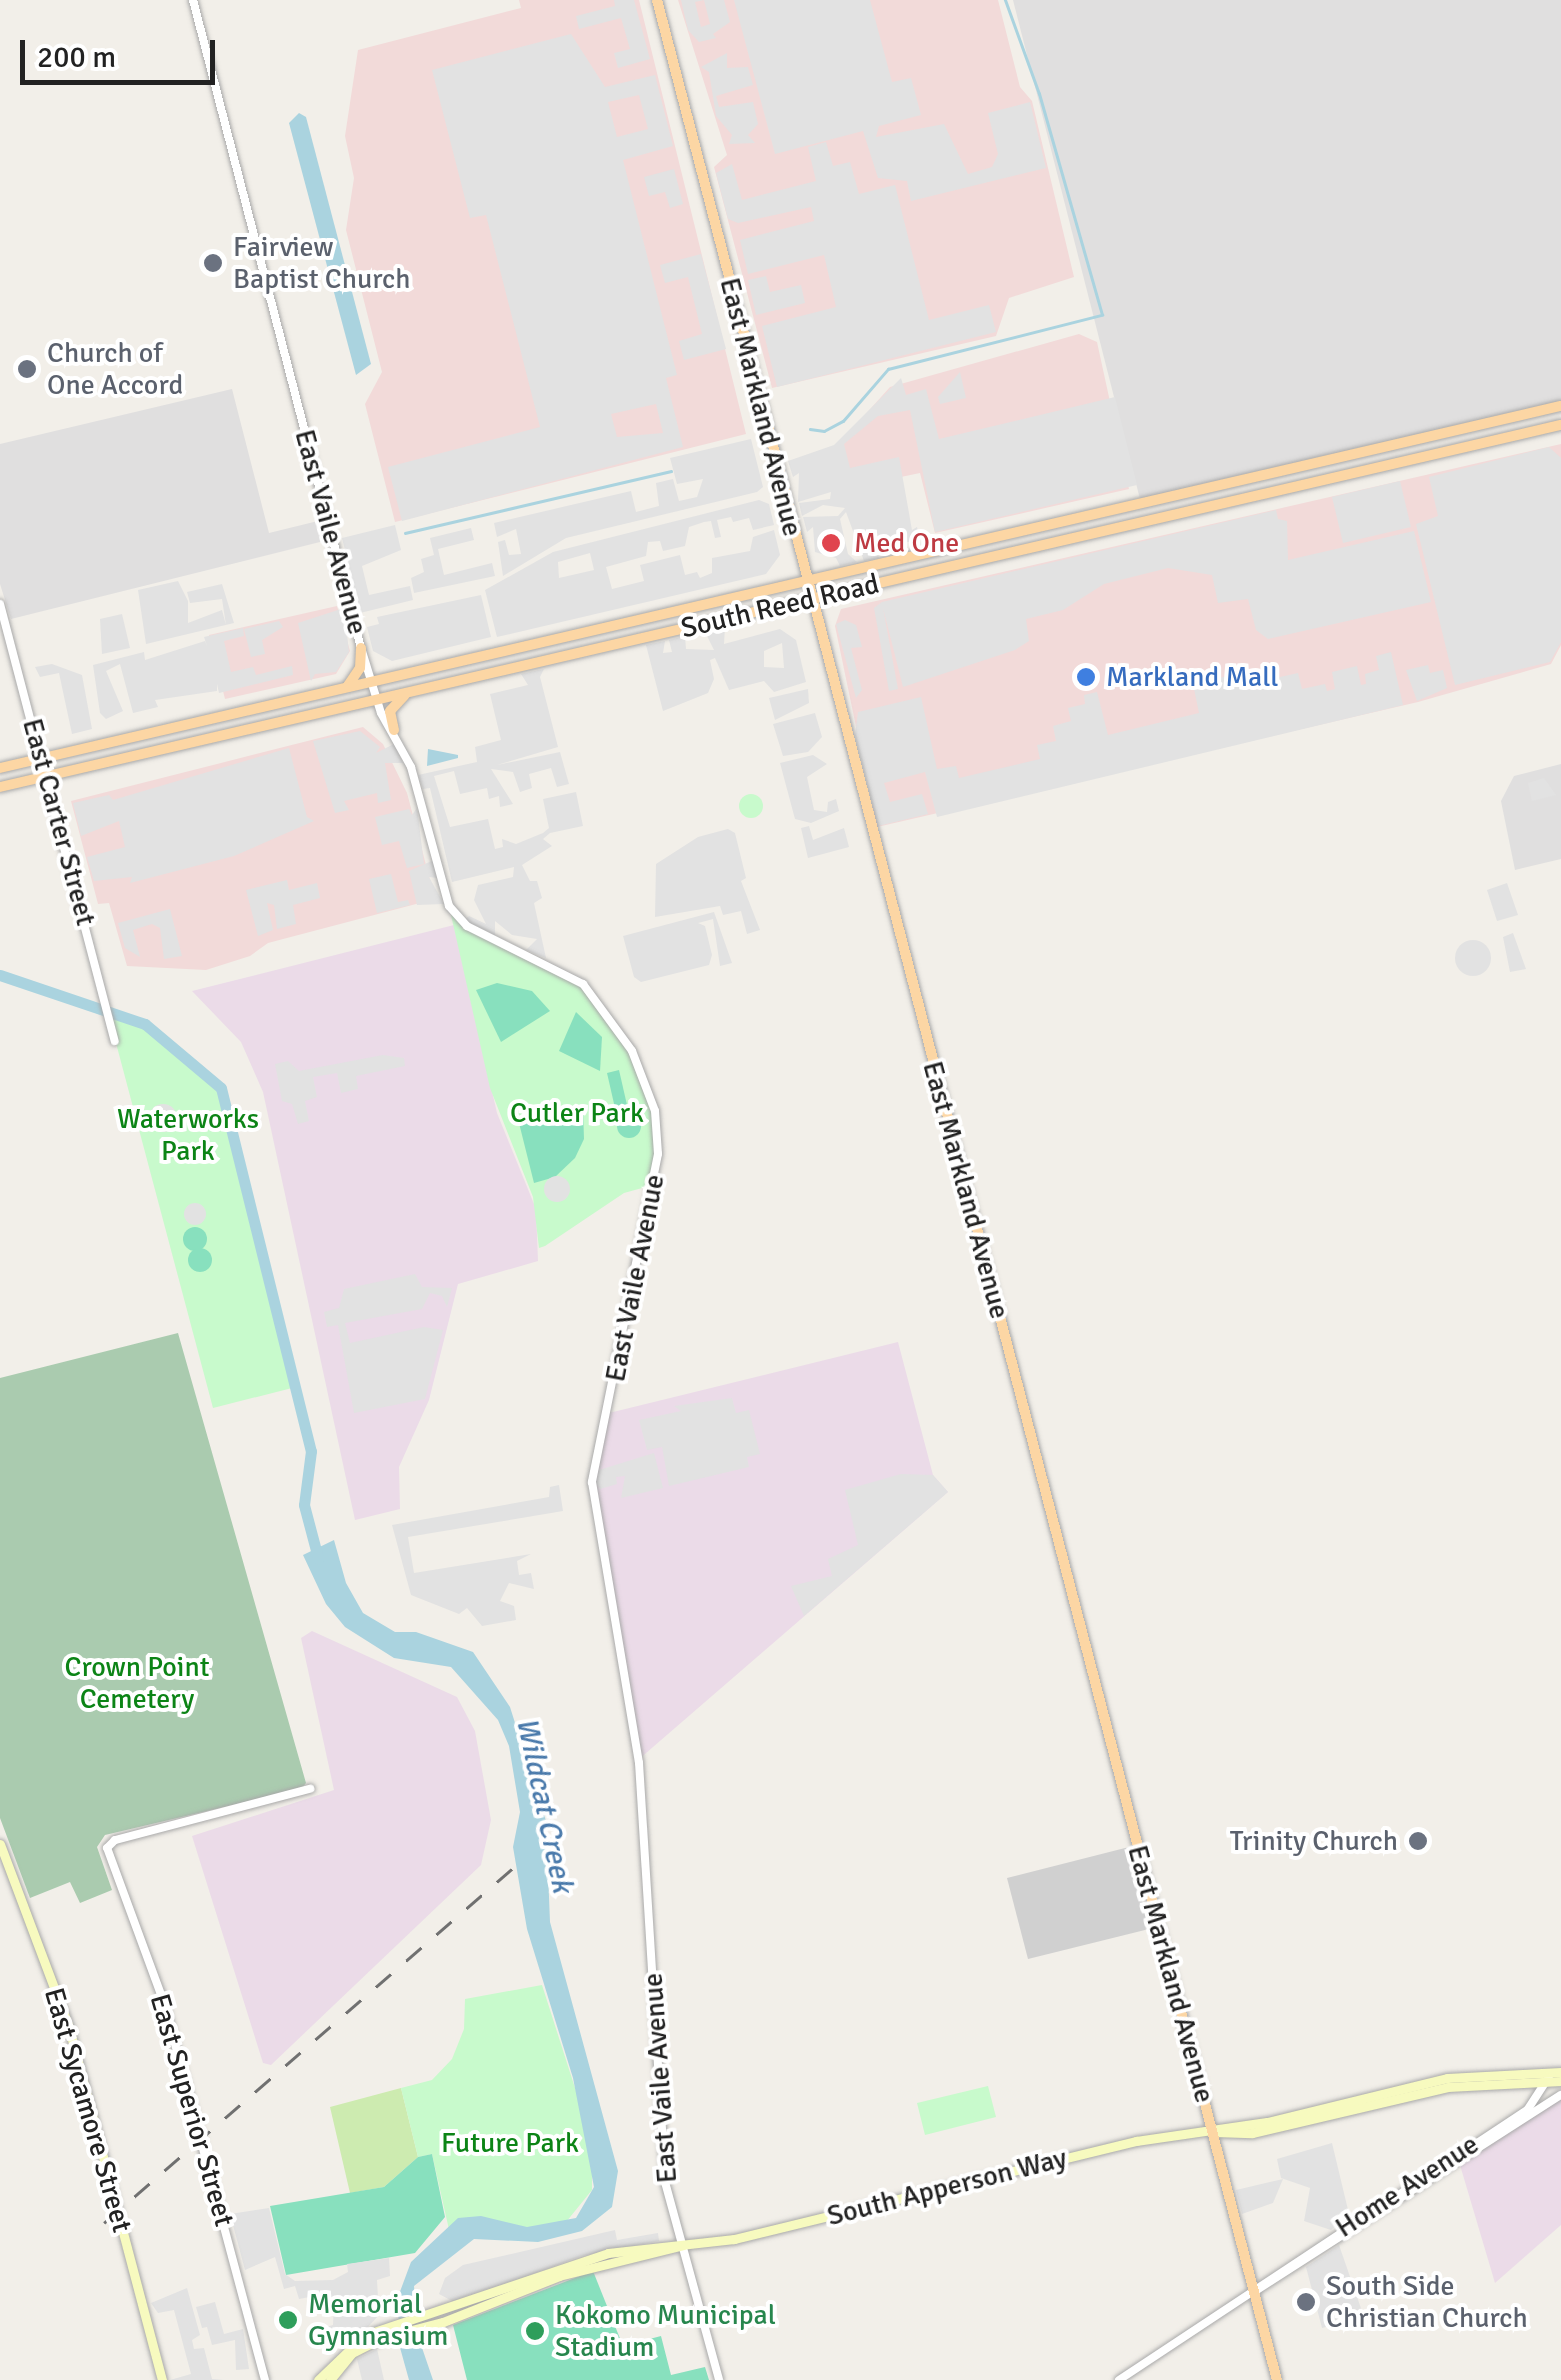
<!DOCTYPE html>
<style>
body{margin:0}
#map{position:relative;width:1561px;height:2380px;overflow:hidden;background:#f2efe9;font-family:Signika,sans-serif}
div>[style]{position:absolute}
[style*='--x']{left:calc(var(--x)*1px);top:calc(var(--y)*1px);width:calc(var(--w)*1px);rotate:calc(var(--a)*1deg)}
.residential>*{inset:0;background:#e0dfdf}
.commercial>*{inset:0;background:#f2dad9}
.industrial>*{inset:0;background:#ebdbe8}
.religious>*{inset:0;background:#d0d0d0}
.grass>*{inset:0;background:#cdebb0}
.cemetery>*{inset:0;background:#aacbaf}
.park>*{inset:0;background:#c8facc}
.round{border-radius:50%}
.pitch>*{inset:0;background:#88e0be}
.parking>*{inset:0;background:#e2e2e2}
.water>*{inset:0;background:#aad3df}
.stream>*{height:2.5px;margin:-1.25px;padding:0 1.25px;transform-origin:1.25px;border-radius:1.25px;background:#aad3df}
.river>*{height:11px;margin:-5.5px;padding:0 5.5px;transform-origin:5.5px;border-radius:5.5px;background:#aad3df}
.roads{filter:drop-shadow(0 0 2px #a9a9a9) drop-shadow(0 0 2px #a9a9a9)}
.tertiary>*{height:8px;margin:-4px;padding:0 4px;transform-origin:4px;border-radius:4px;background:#fff}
.secondary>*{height:9px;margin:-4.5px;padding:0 4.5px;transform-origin:4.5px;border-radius:4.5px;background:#f7fabf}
.primary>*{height:10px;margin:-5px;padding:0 5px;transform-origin:5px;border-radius:5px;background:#fcd6a4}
.rail>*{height:2.5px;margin-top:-1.25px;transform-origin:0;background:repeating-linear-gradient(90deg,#707070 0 20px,transparent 0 40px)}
.dots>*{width:28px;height:28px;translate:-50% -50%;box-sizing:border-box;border:5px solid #fff;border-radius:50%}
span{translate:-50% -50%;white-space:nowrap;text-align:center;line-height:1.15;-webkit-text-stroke:8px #fff;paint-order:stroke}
.worship-label{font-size:28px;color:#5b616d}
.left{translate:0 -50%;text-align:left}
.right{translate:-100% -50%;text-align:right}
.street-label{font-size:28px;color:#222}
.health-label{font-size:28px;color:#be3a42}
.shop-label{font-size:28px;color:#366cbe}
.park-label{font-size:28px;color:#0c8416}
.leisure-label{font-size:28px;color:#27864d}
.water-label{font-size:30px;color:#4a7aab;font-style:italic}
.scale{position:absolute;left:20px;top:40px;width:195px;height:45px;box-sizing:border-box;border:5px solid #222;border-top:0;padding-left:12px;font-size:30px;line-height:35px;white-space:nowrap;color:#222;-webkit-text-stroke:8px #fff;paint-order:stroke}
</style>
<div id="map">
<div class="residential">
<i style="clip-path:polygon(1013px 0,1561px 0,1561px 406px,1141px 503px)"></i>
<i style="clip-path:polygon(232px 389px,269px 533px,322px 520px,328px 540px,11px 619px,0 584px,0 444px)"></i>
<i style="clip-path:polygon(1561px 764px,1561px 859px,1515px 870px,1501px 801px,1514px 776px)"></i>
</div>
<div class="commercial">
<i style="clip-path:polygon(519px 0,639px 0,746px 434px,395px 522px,365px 404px,382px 372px,346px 230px,354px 178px,345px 136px,358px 50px,521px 8px)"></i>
<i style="clip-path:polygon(678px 0,998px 0,1020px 87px,1032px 101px,1074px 277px,1009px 298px,996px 336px,772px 388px,714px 167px,727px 155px)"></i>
<i style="clip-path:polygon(1079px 334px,1097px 342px,1129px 489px,935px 533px,920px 473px,848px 488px,837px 446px,890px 387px)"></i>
<i style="clip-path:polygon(1561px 444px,1561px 645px,1551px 664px,1418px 702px,877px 827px,835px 626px,841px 609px)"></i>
<i style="clip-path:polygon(337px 606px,350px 651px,336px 674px,225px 699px,209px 635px)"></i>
<i style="clip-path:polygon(363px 727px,383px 744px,407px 793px,435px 899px,268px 943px,250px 956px,206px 970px,127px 966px,109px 903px,98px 904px,71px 801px)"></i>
</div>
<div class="industrial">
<i style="clip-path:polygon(454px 925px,497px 1113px,536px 1209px,538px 1261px,458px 1284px,429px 1400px,399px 1467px,400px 1509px,355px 1520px,263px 1092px,241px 1042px,192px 991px)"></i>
<i style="clip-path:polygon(898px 1342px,933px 1475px,948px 1492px,638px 1760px,592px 1482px,609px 1413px)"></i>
<i style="clip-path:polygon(312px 1631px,457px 1697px,475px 1731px,491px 1820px,481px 1865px,271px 2065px,263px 2063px,192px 1836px,334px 1790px,301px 1638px)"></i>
<i style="clip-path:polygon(1561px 2098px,1561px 2225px,1495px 2283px,1460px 2165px)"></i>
</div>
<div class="religious">
<i style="clip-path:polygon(1129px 1847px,1149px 1929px,1028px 1959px,1007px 1878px)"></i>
</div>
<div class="grass">
<i style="clip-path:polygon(401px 2088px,418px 2157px,384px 2187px,350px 2193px,330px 2107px)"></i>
</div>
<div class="cemetery">
<i style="clip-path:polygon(178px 1333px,306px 1783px,301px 1789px,105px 1835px,97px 1847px,112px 1890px,80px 1903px,70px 1882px,30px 1898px,0 1818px,0 1378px)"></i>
</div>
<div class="park">
<i class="round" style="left:739px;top:794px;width:24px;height:24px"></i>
<i style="clip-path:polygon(449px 906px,476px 931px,583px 984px,632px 1051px,659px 1131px,653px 1185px,624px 1193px,545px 1246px,539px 1248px,533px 1197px,490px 1088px)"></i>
<i style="clip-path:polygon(108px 1013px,145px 1024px,221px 1088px,296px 1387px,213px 1408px)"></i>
<i style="clip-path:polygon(542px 1985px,592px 2141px,592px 2190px,562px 2227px,450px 2234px,432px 2154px,418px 2157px,401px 2088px,432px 2080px,452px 2059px,464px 2029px,465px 1999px)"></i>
<i style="clip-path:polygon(988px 2086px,996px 2117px,925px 2135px,917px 2103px)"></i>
</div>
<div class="pitch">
<i style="clip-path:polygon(497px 983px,532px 991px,550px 1011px,501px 1042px,476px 990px)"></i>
<i style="clip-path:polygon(576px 1012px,602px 1037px,600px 1071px,559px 1051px)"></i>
<i style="clip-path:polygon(619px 1070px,627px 1105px,615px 1108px,607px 1073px)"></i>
<i style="clip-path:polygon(583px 1109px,584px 1139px,575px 1158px,555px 1177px,534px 1183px,518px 1119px)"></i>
<i class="round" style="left:617px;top:1114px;width:24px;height:24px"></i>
<i class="round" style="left:183px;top:1227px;width:24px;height:24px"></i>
<i class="round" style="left:188px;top:1248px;width:24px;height:24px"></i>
<i style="clip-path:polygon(432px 2154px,445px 2217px,415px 2253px,286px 2275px,270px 2206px,384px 2187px,418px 2157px)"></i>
<i style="clip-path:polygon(593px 2271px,623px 2346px,661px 2336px,671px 2375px,705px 2367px,709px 2380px,467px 2380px,453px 2325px)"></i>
</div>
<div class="parking">
<i style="clip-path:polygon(614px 0,634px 0,650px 59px,618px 68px,614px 53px,630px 49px,621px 18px,579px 29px,576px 16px,615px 6px)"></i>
<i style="clip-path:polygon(681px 0,704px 0,695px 2px,701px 27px,710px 24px,704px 0,724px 0,730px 22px,713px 34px,716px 38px,699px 42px,688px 30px)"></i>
<i style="clip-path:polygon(734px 0,870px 0,892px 82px,911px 78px,921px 115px,879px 126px,876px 137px,944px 124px,968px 174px,992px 167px,998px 154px,988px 113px,1030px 102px,1046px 168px,911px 201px,907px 181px,878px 178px,863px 131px,775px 154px)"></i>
<i style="clip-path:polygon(evenodd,571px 34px,605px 87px,655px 75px,673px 146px,623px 160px,677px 375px,666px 378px,683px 447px,402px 521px,388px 467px,540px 427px,486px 215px,470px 218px,432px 70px,571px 34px,639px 95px,648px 129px,617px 137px,608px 102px,639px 95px,571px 34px,656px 404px,663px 433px,617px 437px,611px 414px,656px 404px)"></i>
<i style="clip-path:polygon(727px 53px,727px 68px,748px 67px,753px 85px,716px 96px,719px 107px,753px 102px,758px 124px,748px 135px,755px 143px,729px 144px,732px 135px,716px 116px,709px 72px,701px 67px)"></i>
<i style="clip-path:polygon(826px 142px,833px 166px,850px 162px,859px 194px,895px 185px,929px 320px,989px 305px,996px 332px,777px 387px,762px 326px,836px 307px,824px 255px,748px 274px,740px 240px,814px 221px,811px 207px,738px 223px,728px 219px,716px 173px,732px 164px,742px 200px,816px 181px,808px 147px)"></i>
<i style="clip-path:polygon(674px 169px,683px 204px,670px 208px,665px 192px,649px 196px,644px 177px)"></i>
<i style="clip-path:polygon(701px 254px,726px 349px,684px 360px,679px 341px,702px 334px,688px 277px,665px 283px,660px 265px)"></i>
<i style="clip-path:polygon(766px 276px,770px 292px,801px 285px,805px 303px,756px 315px,748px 280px)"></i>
<i style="clip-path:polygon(960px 372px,966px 398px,940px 404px,938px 397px)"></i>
<i style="clip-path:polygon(901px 378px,906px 395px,926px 389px,939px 439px,1115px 397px,1137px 485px,935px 532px,910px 410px,878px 416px,844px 444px,850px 468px,899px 457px,912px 530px,917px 527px,920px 540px,875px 547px,879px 558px,864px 561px,846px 512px,840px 519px,848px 554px,857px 562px,840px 566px,836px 558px,815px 552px,813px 527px,807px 532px,803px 517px,838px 516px,845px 508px,823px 505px,802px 516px,799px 503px,830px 499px,831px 492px,798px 502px,799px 473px,793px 477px,788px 461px,834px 445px)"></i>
<i style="clip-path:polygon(751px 439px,763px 487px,757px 492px,566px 538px,503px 576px,498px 542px,505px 540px,509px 555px,521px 554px,516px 529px,497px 537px,494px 523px,631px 491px,636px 512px,659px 506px,656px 483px,673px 479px,679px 501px,697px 497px,703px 479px,677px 484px,670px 458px)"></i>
<i style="clip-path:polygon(1549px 447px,1561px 458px,1561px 642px,1550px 662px,1455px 685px,1416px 524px,1438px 516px,1429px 477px)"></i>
<i style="clip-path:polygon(1400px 481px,1411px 527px,1343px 543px,1332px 497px)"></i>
<i style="clip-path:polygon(evenodd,759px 500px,769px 504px,774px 525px,753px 530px,749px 518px,733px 522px,731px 517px,717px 520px,721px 537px,715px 538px,711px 521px,704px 522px,689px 527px,685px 546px,663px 551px,660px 541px,648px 542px,646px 556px,606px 567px,612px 589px,644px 581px,640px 565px,680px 555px,685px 575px,697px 572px,700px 578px,712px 573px,712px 558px,750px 551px,753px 537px,774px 530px,780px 555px,766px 574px,497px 637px,485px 590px,553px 552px,759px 500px,590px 553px,594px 570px,559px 578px,558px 562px,590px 553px)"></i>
<i style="clip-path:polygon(1276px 510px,1278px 519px,1287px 521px,1288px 560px,1414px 531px,1431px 602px,1268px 639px,1256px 630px,1248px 599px,1218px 603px,1212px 575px,1168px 568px,1104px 584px,1063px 610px,1026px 619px,1029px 641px,1015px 650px,903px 687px,883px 608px,898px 689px,889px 691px,874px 608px,882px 602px)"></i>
<i style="clip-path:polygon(395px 525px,401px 550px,362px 566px,369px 595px,410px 586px,413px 600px,360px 613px,342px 538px)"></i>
<i style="clip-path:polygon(471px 528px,474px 540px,438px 549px,444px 575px,492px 563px,495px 576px,414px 593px,411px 578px,424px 572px,421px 559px,434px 555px,430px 538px)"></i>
<i style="clip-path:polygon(178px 581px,188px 601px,188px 623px,222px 610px,226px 625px,222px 599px,190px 603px,187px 592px,222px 584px,234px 623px,146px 644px,138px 590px)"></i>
<i style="clip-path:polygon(481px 595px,491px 637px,392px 661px,373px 651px,367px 627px,379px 624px,377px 617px)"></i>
<i style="clip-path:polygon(344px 608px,349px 652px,336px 672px,315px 674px,311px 681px,298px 623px)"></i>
<i style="clip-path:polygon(122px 614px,130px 648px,102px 654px,100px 619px)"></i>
<i style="clip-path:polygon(845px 620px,856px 625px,862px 647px,851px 648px,862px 690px,856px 698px,836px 624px)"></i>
<i style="clip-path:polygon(279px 621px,283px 627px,262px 640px,265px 654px,251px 657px,244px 629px)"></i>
<i style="clip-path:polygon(evenodd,725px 627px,724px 644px,780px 629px,796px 640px,806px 682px,774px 692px,764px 681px,729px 690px,715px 658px,710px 660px,714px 679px,708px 693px,663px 711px,646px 645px,665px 641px,663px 653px,672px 652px,669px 640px,685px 636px,686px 649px,714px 650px,705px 632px,725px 627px,782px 643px,784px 668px,764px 667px,764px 651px,782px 643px)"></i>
<i style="clip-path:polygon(243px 628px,244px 636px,224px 641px,231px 672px,253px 667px,256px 675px,292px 666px,293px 675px,219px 693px,217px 684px,217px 691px,155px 700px,158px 707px,133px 713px,120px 664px,106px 671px,123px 711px,106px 719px,100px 713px,93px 665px,144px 652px,145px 660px,205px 641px,207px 646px,204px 637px)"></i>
<i style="clip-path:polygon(1391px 652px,1403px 705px,937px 817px,925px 772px,884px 783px,890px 802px,922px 794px,928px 814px,878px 826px,855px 735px,858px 712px,921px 697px,937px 769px,956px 766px,959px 778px,1040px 759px,1037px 745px,1056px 741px,1053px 726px,1071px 721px,1068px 708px,1085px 704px,1084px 695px,1097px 692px,1108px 735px,1199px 713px,1193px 684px,1258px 669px,1262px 681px,1298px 673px,1302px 689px,1325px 684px,1327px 691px,1335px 689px,1332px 672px,1357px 666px,1361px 685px,1366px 684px,1365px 674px,1379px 670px,1376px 656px)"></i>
<i style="clip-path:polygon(52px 664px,82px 675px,92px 729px,72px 734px,59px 673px,40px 677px,35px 667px)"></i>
<i style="clip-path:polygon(1428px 665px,1430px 673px,1443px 670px,1447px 688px,1417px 701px,1406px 670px)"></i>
<i style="clip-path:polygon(544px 669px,540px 677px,558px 747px,497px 765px,560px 752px,569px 784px,557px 787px,551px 768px,529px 774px,532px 788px,520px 792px,513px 772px,491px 769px,513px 804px,500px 807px,499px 796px,489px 799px,487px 788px,460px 794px,454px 771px,434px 776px,450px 827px,488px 819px,495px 849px,503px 847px,502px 839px,516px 844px,543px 833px,549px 828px,543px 799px,576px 792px,583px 826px,550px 833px,543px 839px,552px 846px,522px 865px,530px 881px,537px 881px,542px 898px,534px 903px,546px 958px,526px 950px,537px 939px,512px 935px,495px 921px,495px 936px,463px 921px,469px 916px,486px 924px,474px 900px,478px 885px,513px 877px,514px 867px,452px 882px,430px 788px,423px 789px,418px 775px,477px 762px,475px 747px,501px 740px,490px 694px,528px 685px,521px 674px)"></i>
<i style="clip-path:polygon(808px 689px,809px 703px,775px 720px,769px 698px)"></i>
<i style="clip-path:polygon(815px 713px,822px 737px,808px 752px,783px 756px,773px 724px)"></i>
<i style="clip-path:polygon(360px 731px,380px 747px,376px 753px,394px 744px,403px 763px,385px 763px,391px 800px,378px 803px,377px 793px,344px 801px,349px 810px,335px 813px,313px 741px)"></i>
<i style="clip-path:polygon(289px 748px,307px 817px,314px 821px,234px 856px,130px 883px,132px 877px,94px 881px,87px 857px,125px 847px,119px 821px,81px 836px,73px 803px,109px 795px,113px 800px)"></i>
<i style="clip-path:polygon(813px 755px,827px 764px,807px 777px,814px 810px,827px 812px,828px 802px,836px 799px,839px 811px,811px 823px,795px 819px,780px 763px)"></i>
<i style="clip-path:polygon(1544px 778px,1556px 795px,1532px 801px,1528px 783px)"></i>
<i style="clip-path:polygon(417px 808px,424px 864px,407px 868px,399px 841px,382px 845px,375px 817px,409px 809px,412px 815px)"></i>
<i style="clip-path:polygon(809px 826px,813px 840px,844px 828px,849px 847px,808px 858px,801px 828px)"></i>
<i style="clip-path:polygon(728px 829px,735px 833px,746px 878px,741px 881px,760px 930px,747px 934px,741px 911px,723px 915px,720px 906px,655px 917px,656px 864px,698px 837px)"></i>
<i style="clip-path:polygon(434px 860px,438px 878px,429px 877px,444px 904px,417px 905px,409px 871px)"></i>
<i style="clip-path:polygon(391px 874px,398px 902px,408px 900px,410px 905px,377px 913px,369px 879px)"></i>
<i style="clip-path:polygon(287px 880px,289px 890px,317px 883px,320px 898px,293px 905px,296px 924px,277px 929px,274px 905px,267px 903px,273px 930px,258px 936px,246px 890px)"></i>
<i style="clip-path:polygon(1507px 883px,1518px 915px,1497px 921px,1487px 890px)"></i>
<i style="clip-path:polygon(170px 909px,182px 956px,164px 959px,160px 928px,152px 924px,133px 930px,140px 957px,125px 948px,118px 923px)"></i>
<i style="clip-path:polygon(714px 912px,732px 963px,720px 966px,713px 919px,698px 923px,705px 926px,712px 955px,709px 965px,641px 982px,634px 977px,623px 936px)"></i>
<i style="clip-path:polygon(1513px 933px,1526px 969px,1510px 972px,1503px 937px)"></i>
<i class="round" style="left:1455px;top:940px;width:36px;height:36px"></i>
<i style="clip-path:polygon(383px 1055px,404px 1058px,405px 1066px,356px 1076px,358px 1089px,341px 1093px,337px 1073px,313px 1077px,317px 1097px,305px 1101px,309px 1121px,298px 1124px,292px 1104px,282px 1101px,275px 1064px,288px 1061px,299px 1071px)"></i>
<i class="round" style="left:149px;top:1104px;width:28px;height:28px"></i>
<i class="round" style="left:544px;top:1176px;width:26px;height:26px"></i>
<i class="round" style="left:184px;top:1203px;width:22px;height:22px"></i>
<i style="clip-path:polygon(415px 1274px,422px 1287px,452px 1288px,447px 1307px,442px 1296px,430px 1293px,422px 1309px,345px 1323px,350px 1343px,424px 1327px,443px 1330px,425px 1399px,354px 1413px,338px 1325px,327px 1327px,324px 1312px,339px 1308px,344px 1289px)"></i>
<i style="clip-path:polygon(732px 1398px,736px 1413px,749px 1410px,760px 1454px,747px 1457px,749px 1467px,669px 1486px,662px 1447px,647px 1450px,639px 1420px,681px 1411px,674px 1406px)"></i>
<i style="clip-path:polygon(654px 1453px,663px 1488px,621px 1498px,625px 1476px,616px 1477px,617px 1484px,600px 1489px,596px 1483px,599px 1470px)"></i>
<i style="clip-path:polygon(901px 1474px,933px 1475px,948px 1492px,804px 1616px,791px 1586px,832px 1576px,828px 1559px,858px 1545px,845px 1490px)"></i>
<i style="clip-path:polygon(559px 1485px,563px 1511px,408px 1537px,414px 1573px,531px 1554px,517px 1561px,519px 1575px,531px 1573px,534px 1589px,509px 1583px,500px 1601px,514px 1606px,516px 1620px,482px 1626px,467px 1608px,459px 1614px,411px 1595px,392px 1525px,549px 1497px,550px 1487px)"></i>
<i style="clip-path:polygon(1332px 2143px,1349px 2214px,1331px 2230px,1304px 2221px,1310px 2188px,1281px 2178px,1277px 2159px)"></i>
<i style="clip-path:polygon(1283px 2179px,1273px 2203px,1242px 2214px,1236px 2190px)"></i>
<i style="clip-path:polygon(269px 2208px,285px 2274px,295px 2281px,333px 2280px,348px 2272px,347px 2264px,389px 2258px,390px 2276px,377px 2280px,379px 2315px,367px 2328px,334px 2335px,337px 2349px,327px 2351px,322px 2328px,333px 2325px,334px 2302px,323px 2306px,320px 2295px,299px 2299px,295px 2286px,284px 2289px,275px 2257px,245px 2270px,230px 2214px)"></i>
<i style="clip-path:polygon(615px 2230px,617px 2240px,658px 2233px,659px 2241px,581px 2256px,456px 2303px,439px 2294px,445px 2278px,463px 2265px)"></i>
<i style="clip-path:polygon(1339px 2245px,1364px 2317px,1322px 2328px,1306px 2267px)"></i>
<i style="clip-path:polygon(187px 2288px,200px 2335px,192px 2340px,194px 2349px,204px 2348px,212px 2379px,224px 2380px,170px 2380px,191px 2374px,174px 2310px,158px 2313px,151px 2303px)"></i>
<i style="clip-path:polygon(215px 2302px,224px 2334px,243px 2329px,249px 2369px,236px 2370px,235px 2340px,212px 2345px,207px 2327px,202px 2328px,196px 2307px)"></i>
<i style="clip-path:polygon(377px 2349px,384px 2380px,362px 2380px,357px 2359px)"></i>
</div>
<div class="water">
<i style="clip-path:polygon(299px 113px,306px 117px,371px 364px,356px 375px,289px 123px)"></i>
<i style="clip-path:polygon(428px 749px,458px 755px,458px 758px,427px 766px)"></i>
<i style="clip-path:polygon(334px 1540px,346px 1583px,363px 1613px,395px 1632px,416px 1632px,473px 1652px,510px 1707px,546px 1821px,550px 1922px,618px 2171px,612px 2207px,582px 2231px,538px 2242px,474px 2239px,414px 2286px,418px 2336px,433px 2380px,409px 2380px,399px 2344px,398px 2297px,411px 2262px,458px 2218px,481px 2216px,527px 2227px,576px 2218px,594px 2187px,573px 2078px,527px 1929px,513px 1847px,520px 1812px,509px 1746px,498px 1720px,451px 1667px,394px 1658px,345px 1627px,326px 1604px,303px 1555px)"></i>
</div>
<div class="stream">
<i style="--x:810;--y:429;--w:14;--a:8"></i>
<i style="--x:824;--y:431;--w:21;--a:-28"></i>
<i style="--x:843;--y:421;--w:69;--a:-49.1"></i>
<i style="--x:888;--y:369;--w:221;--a:-14.2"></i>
<i style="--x:1102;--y:315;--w:230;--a:-105.9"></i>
<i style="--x:1039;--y:94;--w:100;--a:-109.9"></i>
<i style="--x:405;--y:533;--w:273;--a:-13.1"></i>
</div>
<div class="river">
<i style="--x:0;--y:975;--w:153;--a:18.7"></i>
<i style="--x:145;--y:1024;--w:99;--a:40.1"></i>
<i style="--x:221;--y:1088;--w:374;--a:76.1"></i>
<i style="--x:311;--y:1451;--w:54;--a:97.4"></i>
<i style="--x:304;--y:1505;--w:55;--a:75.2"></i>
</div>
<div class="roads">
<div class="tertiary">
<i style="--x:193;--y:0;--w:669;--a:75.47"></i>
<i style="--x:361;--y:648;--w:68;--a:72.9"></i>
<i style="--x:381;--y:713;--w:62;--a:60.9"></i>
<i style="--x:411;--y:767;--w:144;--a:74.7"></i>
<i style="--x:449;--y:906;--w:27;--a:48"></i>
<i style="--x:467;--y:926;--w:130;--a:26.6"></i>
<i style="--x:583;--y:984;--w:83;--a:53.8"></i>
<i style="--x:632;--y:1051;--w:64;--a:69"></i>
<i style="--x:655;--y:1111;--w:43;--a:86"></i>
<i style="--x:658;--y:1154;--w:335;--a:101.4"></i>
<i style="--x:592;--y:1482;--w:285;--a:80.5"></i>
<i style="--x:639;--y:1763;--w:420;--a:86.4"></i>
<i style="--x:665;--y:2182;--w:205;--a:74.7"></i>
<i style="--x:0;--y:604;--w:452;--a:75.3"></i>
<i style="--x:1257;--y:2290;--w:361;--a:-32.7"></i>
<i style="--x:265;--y:2380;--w:393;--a:-105"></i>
<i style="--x:163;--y:2000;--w:162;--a:-110.2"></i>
<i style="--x:107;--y:1848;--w:11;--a:-45"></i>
<i style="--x:115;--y:1840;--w:202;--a:-14.7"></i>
<i style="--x:1119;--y:2380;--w:491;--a:-33.5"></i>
<i style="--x:1528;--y:2109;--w:38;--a:-57"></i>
</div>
<div class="secondary">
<i style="--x:0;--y:1844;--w:197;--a:69.4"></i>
<i style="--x:69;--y:2028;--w:364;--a:75.2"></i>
<i style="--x:1214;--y:2132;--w:38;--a:2"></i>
<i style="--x:1252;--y:2133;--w:201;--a:-13.2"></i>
<i style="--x:1448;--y:2087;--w:113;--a:-3"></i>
<i style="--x:318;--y:2380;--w:65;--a:-43.8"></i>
<i style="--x:365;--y:2335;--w:256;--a:-18.6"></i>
<i style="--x:608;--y:2253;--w:127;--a:-6.3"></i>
<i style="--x:734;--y:2239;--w:414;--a:-13.7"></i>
<i style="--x:1136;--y:2141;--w:132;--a:-8.3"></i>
<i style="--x:1267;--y:2122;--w:185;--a:-13.7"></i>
<i style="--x:1447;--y:2078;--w:114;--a:-3"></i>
<i style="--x:330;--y:2380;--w:35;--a:-51"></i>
<i style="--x:352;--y:2353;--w:33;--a:-27"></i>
<i style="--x:381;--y:2338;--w:64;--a:-14.5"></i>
<i style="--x:443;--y:2322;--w:125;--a:-21.6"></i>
<i style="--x:559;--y:2276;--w:128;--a:-14"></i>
</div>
<div class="primary">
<i style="--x:657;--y:0;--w:2459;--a:75.4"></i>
<i style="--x:347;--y:687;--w:23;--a:-56"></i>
<i style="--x:360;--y:668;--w:20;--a:-87"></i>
<i style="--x:394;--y:730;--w:19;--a:-102"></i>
<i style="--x:390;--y:711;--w:21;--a:-47"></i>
<i style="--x:0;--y:768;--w:1602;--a:-13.06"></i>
<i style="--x:0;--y:787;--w:1602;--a:-13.06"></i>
</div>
</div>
<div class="rail">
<i style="--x:104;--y:2223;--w:542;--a:-40.96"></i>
</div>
<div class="dots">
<i style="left:213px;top:263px;background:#6b7280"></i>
<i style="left:27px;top:369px;background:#6b7280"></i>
<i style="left:831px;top:543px;background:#e0444e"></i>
<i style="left:1086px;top:677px;background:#3f7fe0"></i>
<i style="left:1418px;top:1841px;background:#6b7280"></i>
<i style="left:1306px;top:2302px;background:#6b7280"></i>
<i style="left:288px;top:2320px;background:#2e9e5b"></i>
<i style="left:535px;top:2331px;background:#2e9e5b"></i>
</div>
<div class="worship-label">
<span class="left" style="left:233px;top:263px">Fairview<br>Baptist Church</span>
<span class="left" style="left:47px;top:369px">Church of<br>One Accord</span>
<span class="right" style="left:1398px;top:1841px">Trinity Church</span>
<span class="left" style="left:1326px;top:2302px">South Side<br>Christian Church</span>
</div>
<div class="street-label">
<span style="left:761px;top:407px;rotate:76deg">East Markland Avenue</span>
<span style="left:331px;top:532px;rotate:75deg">East Vaile Avenue</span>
<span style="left:780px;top:606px;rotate:-13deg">South Reed Road</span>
<span style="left:59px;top:822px;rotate:75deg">East Carter Street</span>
<span style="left:966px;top:1190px;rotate:75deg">East Markland Avenue</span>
<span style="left:635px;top:1278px;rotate:-79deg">East Vaile Avenue</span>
<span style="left:1171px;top:1974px;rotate:75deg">East Markland Avenue</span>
<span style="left:660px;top:2078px;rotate:-94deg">East Vaile Avenue</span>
<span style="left:88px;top:2110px;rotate:74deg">East Sycamore Street</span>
<span style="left:192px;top:2110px;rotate:74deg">East Superior Street</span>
<span style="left:1407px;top:2186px;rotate:-33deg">Home Avenue</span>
<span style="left:947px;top:2187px;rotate:-14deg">South Apperson Way</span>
</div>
<div class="health-label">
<span class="left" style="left:854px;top:543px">Med One</span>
</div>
<div class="shop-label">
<span class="left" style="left:1106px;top:677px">Markland Mall</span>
</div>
<div class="park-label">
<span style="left:577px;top:1113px">Cutler Park</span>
<span style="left:188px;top:1135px">Waterworks<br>Park</span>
<span style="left:137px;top:1683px">Crown Point<br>Cemetery</span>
<span style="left:510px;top:2143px">Future Park</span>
</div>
<div class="leisure-label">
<span class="left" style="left:308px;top:2320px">Memorial<br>Gymnasium</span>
<span class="left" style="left:555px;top:2331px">Kokomo Municipal<br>Stadium</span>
</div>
<div class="water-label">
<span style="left:544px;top:1805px;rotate:78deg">Wildcat Creek</span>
</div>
<div class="scale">200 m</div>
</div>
